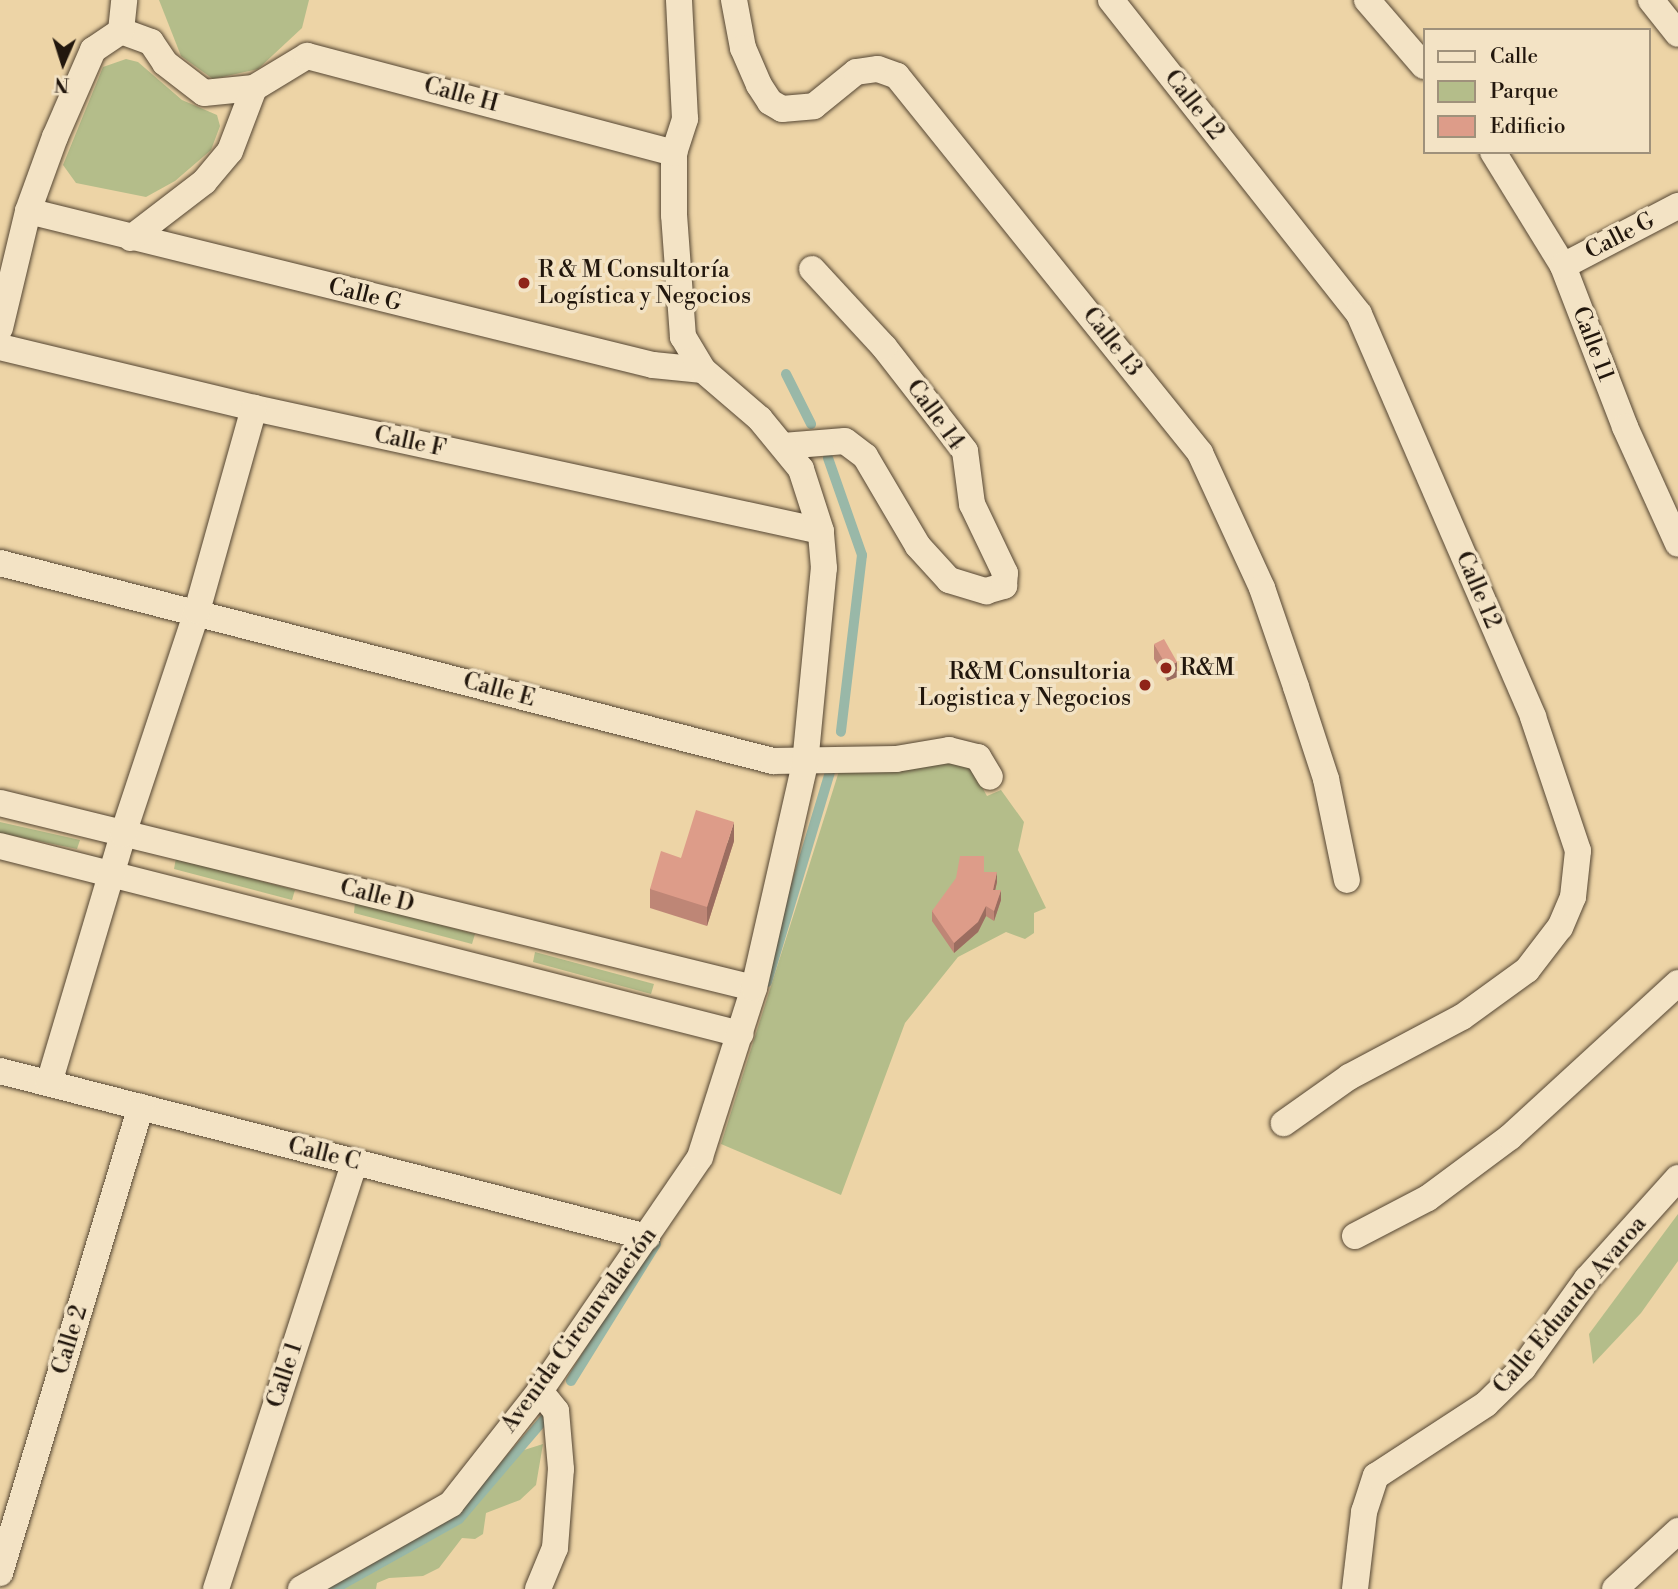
<!DOCTYPE html>
<meta charset="utf-8">
<style>
body{margin:0}
#map{position:relative;width:1678px;height:1589px;overflow:hidden;background:#edd4a6;font-family:"Libre Bodoni",serif}
div>[style]{position:absolute}
[style*='--x']{left:calc(var(--x)*1px);top:calc(var(--y)*1px);width:calc(var(--w)*1px);rotate:calc(var(--a)*1deg)}
.green>*{inset:0;background:#b4bd8a}
.stream>*{height:10px;margin:-5px;padding:0 5px;transform-origin:5px;border-radius:5px;background:#99b8a8}
.roads{filter:drop-shadow(0 0 2px #554633) drop-shadow(0 0 2px #554633)}
.minor>*{height:26px;margin:-13px;padding:0 13px;transform-origin:13px;border-radius:13px;background:#f3e3c5}
.wall>*{inset:0;background:#be8676}
.shaded-wall>*{inset:0;background:#9b6d60}
.building>*{inset:0;background:#dd9c89}
.dots>*{width:19px;height:19px;translate:-50% -50%;box-sizing:border-box;border:4px solid #f3e3c5;border-radius:50%}
span{translate:-50% -50%;white-space:nowrap;text-align:center;line-height:1.15;-webkit-text-stroke:7px #f3e3c5;paint-order:stroke}
.street-label{font-size:23px;color:#22170d}
.poi-label{font-size:23px;color:#22170d}
.left{translate:0 -50%;text-align:left}
.right{translate:-100% -50%;text-align:right}
.legend{position:absolute;left:1423px;top:28px;width:228px;height:126px;box-sizing:border-box;background:#f3e3c5;border:2px solid #9f917b;margin:0;padding:9px 12px;list-style:none;font-size:21px;color:#22170d}
.legend li{display:flex;align-items:center;gap:14px;height:35px}
.legend b{width:35px;border:2px solid #9f917b}
.north{position:absolute;left:28px;top:28px;width:70px;height:70px;-webkit-text-stroke:5px #f3e3c5;paint-order:stroke;rotate:183deg;font-size:19px;font-weight:700;line-height:28px;text-align:center;color:#22170d}
.north::after{content:'';display:block;margin:auto;width:24px;height:32px;background:#22170d;clip-path:polygon(50% 0,100% 100%,50% 72%,0 100%)}
</style>
<div id="map">
<div class="green">
<i style="clip-path:polygon(159px 0,309px 0,302px 28px,258px 69px,213px 79px,181px 56px)"></i>
<i style="clip-path:polygon(126px 59px,138px 62px,182px 100px,217px 115px,220px 126px,211px 150px,175px 181px,146px 197px,76px 183px,63px 165px,103px 67px)"></i>
<i style="clip-path:polygon(963px 753px,987px 796px,1001px 790px,1024px 822px,1018px 850px,1046px 908px,1034px 913px,1034px 933px,1025px 939px,1006px 932px,958px 957px,905px 1023px,841px 1195px,721px 1144px,840px 768px)"></i>
<i style="clip-path:polygon(0 822px,80px 840px,77px 849px,0 833px)"></i>
<i style="clip-path:polygon(176px 858px,295px 890px,292px 900px,174px 869px)"></i>
<i style="clip-path:polygon(355px 902px,475px 934px,472px 944px,354px 913px)"></i>
<i style="clip-path:polygon(535px 952px,654px 984px,651px 994px,533px 962px)"></i>
<i style="clip-path:polygon(1678px 1214px,1678px 1261px,1641px 1313px,1593px 1364px,1589px 1334px)"></i>
<i style="clip-path:polygon(543px 1444px,536px 1485px,520px 1500px,486px 1513px,483px 1534px,475px 1539px,462px 1538px,439px 1568px,423px 1576px,389px 1578px,377px 1583px,376px 1589px,341px 1589px,460px 1521px,521px 1451px)"></i>
</div>
<div class="stream">
<i style="--x:786;--y:374;--w:56;--a:63.4"></i>
<i style="--x:828;--y:458;--w:103;--a:70.7"></i>
<i style="--x:862;--y:555;--w:178;--a:96.8"></i>
<i style="--x:767;--y:982;--w:226;--a:-73.3"></i>
<i style="--x:571;--y:1381;--w:161;--a:-58.2"></i>
<i style="--x:334;--y:1589;--w:143;--a:-29.2"></i>
<i style="--x:459;--y:1519;--w:145;--a:-49.5"></i>
</div>
<div class="roads">
<div class="minor">
<i style="--x:734;--y:0;--w:49;--a:79.4"></i>
<i style="--x:743;--y:48;--w:40;--a:66.6"></i>
<i style="--x:759;--y:85;--w:20;--a:57"></i>
<i style="--x:770;--y:102;--w:14;--a:30"></i>
<i style="--x:782;--y:109;--w:32;--a:-5"></i>
<i style="--x:814;--y:106;--w:54;--a:-39"></i>
<i style="--x:856;--y:72;--w:22;--a:-8"></i>
<i style="--x:878;--y:69;--w:20;--a:20"></i>
<i style="--x:897;--y:76;--w:484;--a:51.2"></i>
<i style="--x:1200;--y:453;--w:149;--a:65.3"></i>
<i style="--x:1262;--y:588;--w:105;--a:71"></i>
<i style="--x:1296;--y:687;--w:97;--a:71.9"></i>
<i style="--x:1326;--y:779;--w:103;--a:78.3"></i>
<i style="--x:1111;--y:0;--w:400;--a:51.7"></i>
<i style="--x:1359;--y:314;--w:439;--a:66.6"></i>
<i style="--x:1533;--y:717;--w:141;--a:71.4"></i>
<i style="--x:1578;--y:851;--w:46;--a:96.2"></i>
<i style="--x:1573;--y:897;--w:33;--a:113"></i>
<i style="--x:1560;--y:927;--w:54;--a:127.5"></i>
<i style="--x:1527;--y:970;--w:80;--a:144.1"></i>
<i style="--x:1462;--y:1017;--w:128;--a:152"></i>
<i style="--x:1349;--y:1077;--w:80;--a:144.7"></i>
<i style="--x:1367;--y:0;--w:87;--a:49.2"></i>
<i style="--x:1651;--y:0;--w:43;--a:51.5"></i>
<i style="--x:121;--y:31;--w:32;--a:20"></i>
<i style="--x:151;--y:42;--w:25;--a:56"></i>
<i style="--x:165;--y:63;--w:49;--a:37.6"></i>
<i style="--x:204;--y:93;--w:50;--a:-5.7"></i>
<i style="--x:254;--y:88;--w:62;--a:-31.1"></i>
<i style="--x:307;--y:56;--w:380;--a:14.8"></i>
<i style="--x:1493;--y:152;--w:134;--a:58.4"></i>
<i style="--x:1563;--y:266;--w:173;--a:68.9"></i>
<i style="--x:1625;--y:427;--w:128;--a:65.6"></i>
<i style="--x:28;--y:211;--w:644;--a:13.84"></i>
<i style="--x:653;--y:365;--w:50;--a:5.7"></i>
<i style="--x:131;--y:238;--w:92;--a:-37.5"></i>
<i style="--x:204;--y:182;--w:40;--a:-50"></i>
<i style="--x:230;--y:151;--w:67;--a:-69.1"></i>
<i style="--x:1563;--y:266;--w:130;--a:-27.6"></i>
<i style="--x:0;--y:328;--w:120;--a:-76.5"></i>
<i style="--x:28;--y:211;--w:79;--a:-70"></i>
<i style="--x:55;--y:137;--w:95;--a:-66.4"></i>
<i style="--x:93;--y:50;--w:34;--a:-34"></i>
<i style="--x:121;--y:31;--w:31;--a:-84"></i>
<i style="--x:0;--y:347;--w:261;--a:13.5"></i>
<i style="--x:254;--y:408;--w:580;--a:12.24"></i>
<i style="--x:783;--y:446;--w:62;--a:-4.6"></i>
<i style="--x:845;--y:441;--w:25;--a:37"></i>
<i style="--x:865;--y:456;--w:104;--a:59.5"></i>
<i style="--x:918;--y:546;--w:46;--a:47.6"></i>
<i style="--x:949;--y:580;--w:39;--a:17"></i>
<i style="--x:986;--y:591;--w:19;--a:-16"></i>
<i style="--x:1004;--y:586;--w:13;--a:-86"></i>
<i style="--x:1005;--y:573;--w:76;--a:-115.6"></i>
<i style="--x:972;--y:504;--w:53;--a:-97.5"></i>
<i style="--x:965;--y:451;--w:132;--a:-127.9"></i>
<i style="--x:884;--y:347;--w:106;--a:-132.7"></i>
<i style="--x:0;--y:563;--w:798;--a:14.37"></i>
<i style="--x:773;--y:761;--w:123;--a:-0.9"></i>
<i style="--x:896;--y:759;--w:54;--a:-9.6"></i>
<i style="--x:949;--y:750;--w:30;--a:14"></i>
<i style="--x:978;--y:757;--w:23;--a:59"></i>
<i style="--x:0;--y:803;--w:776;--a:13.79"></i>
<i style="--x:0;--y:846;--w:764;--a:14.25"></i>
<i style="--x:0;--y:1071;--w:668;--a:14.39"></i>
<i style="--x:49;--y:1083;--w:260;--a:-73.4"></i>
<i style="--x:123;--y:834;--w:235;--a:-71.6"></i>
<i style="--x:197;--y:611;--w:211;--a:-74.3"></i>
<i style="--x:1355;--y:1236;--w:82;--a:-27.5"></i>
<i style="--x:1428;--y:1198;--w:102;--a:-36.6"></i>
<i style="--x:1510;--y:1137;--w:228;--a:-42.5"></i>
<i style="--x:0;--y:1573;--w:487;--a:-73.2"></i>
<i style="--x:216;--y:1589;--w:449;--a:-72"></i>
<i style="--x:301;--y:1589;--w:172;--a:-29.5"></i>
<i style="--x:451;--y:1504;--w:144;--a:-51.8"></i>
<i style="--x:540;--y:1391;--w:283;--a:-55.6"></i>
<i style="--x:700;--y:1157;--w:177;--a:-72.3"></i>
<i style="--x:754;--y:988;--w:230;--a:-77.2"></i>
<i style="--x:805;--y:764;--w:197;--a:-84.5"></i>
<i style="--x:824;--y:568;--w:37;--a:-95"></i>
<i style="--x:821;--y:531;--w:65;--a:-107.9"></i>
<i style="--x:801;--y:469;--w:65;--a:-129.4"></i>
<i style="--x:760;--y:419;--w:75;--a:-139.3"></i>
<i style="--x:703;--y:370;--w:39;--a:-121"></i>
<i style="--x:683;--y:337;--w:122;--a:-94.2"></i>
<i style="--x:674;--y:215;--w:62;--a:-90"></i>
<i style="--x:674;--y:153;--w:36;--a:-72"></i>
<i style="--x:685;--y:119;--w:119;--a:-92.9"></i>
<i style="--x:538;--y:1589;--w:44;--a:-67.5"></i>
<i style="--x:555;--y:1548;--w:79;--a:-85.7"></i>
<i style="--x:561;--y:1469;--w:58;--a:-94.9"></i>
<i style="--x:556;--y:1411;--w:26;--a:-129"></i>
<i style="--x:1355;--y:1589;--w:78;--a:-83.3"></i>
<i style="--x:1364;--y:1512;--w:38;--a:-72"></i>
<i style="--x:1376;--y:1476;--w:131;--a:-33.2"></i>
<i style="--x:1486;--y:1404;--w:52;--a:-44.2"></i>
<i style="--x:1523;--y:1368;--w:110;--a:-54.3"></i>
<i style="--x:1587;--y:1279;--w:136;--a:-48"></i>
<i style="--x:1615;--y:1589;--w:86;--a:-42.6"></i>
</div>
</div>
<div class="wall">
<i style="clip-path:polygon(1154px 644px,1177px 677px,1167px 681px,1154px 659px)"></i>
<i style="clip-path:polygon(734px 841px,707px 926px,650px 908px,650px 889px,681px 858px)"></i>
<i style="clip-path:polygon(984px 872px,997px 882px,995px 890px,1001px 900px,994px 921px,986px 916px,978px 932px,954px 953px,932px 921px,932px 911px)"></i>
</div>
<div class="shaded-wall">
<i style="clip-path:polygon(1177px 662px,1177px 677px,1167px 681px,1167px 667px)"></i>
<i style="clip-path:polygon(734px 822px,734px 841px,707px 926px,707px 907px)"></i>
<i style="clip-path:polygon(997px 872px,997px 882px,993px 900px,993px 890px)"></i>
<i style="clip-path:polygon(1001px 890px,1001px 900px,994px 921px,994px 911px)"></i>
<i style="clip-path:polygon(986px 906px,986px 916px,978px 932px,954px 953px,954px 943px)"></i>
</div>
<div class="building">
<i style="clip-path:polygon(1164px 639px,1177px 662px,1167px 667px,1154px 644px)"></i>
<i style="clip-path:polygon(696px 810px,734px 822px,707px 907px,650px 889px,661px 851px,681px 858px)"></i>
<i style="clip-path:polygon(960px 856px,984px 856px,984px 872px,997px 872px,993px 890px,1001px 890px,994px 911px,986px 906px,978px 922px,954px 943px,932px 911px,956px 878px)"></i>
</div>
<div class="dots">
<i style="left:524px;top:283px;background:#8f2418"></i>
<i style="left:1166px;top:668px;background:#8f2418"></i>
<i style="left:1145px;top:685px;background:#8f2418"></i>
</div>
<div class="street-label">
<span style="left:461px;top:95px;rotate:15deg">Calle H</span>
<span style="left:1194px;top:105px;rotate:52deg">Calle 12</span>
<span style="left:1620px;top:236px;rotate:-27deg">Calle G</span>
<span style="left:365px;top:295px;rotate:14deg">Calle G</span>
<span style="left:1112px;top:342px;rotate:52deg">Calle 13</span>
<span style="left:1593px;top:344px;rotate:69deg">Calle 11</span>
<span style="left:935px;top:415px;rotate:54deg">Calle 14</span>
<span style="left:410px;top:442px;rotate:12deg">Calle F</span>
<span style="left:1478px;top:590px;rotate:67deg">Calle 12</span>
<span style="left:499px;top:690px;rotate:15deg">Calle E</span>
<span style="left:377px;top:896px;rotate:14deg">Calle D</span>
<span style="left:324px;top:1154px;rotate:14deg">Calle C</span>
<span style="left:1570px;top:1305px;rotate:-50deg">Calle Eduardo Avaroa</span>
<span style="left:579px;top:1330px;rotate:-54deg">Avenida Circunvalación</span>
<span style="left:70px;top:1340px;rotate:-73deg">Calle 2</span>
<span style="left:285px;top:1375px;rotate:-72deg">Calle 1</span>
</div>
<div class="poi-label">
<span class="left" style="left:538px;top:283px">R &amp; M Consultoría<br>Logística y Negocios</span>
<span class="left" style="left:1180px;top:668px">R&amp;M</span>
<span class="right" style="left:1131px;top:685px">R&amp;M Consultoria<br>Logistica y Negocios</span>
</div>
<ul class="legend">
<li><b style="height:9px;background:#f3e3c5"></b>Calle</li>
<li><b style="height:19px;background:#b4bd8a"></b>Parque</li>
<li><b style="height:19px;background:#dd9c89"></b>Edificio</li>
</ul>
<div class="north">N</div>
</div>
